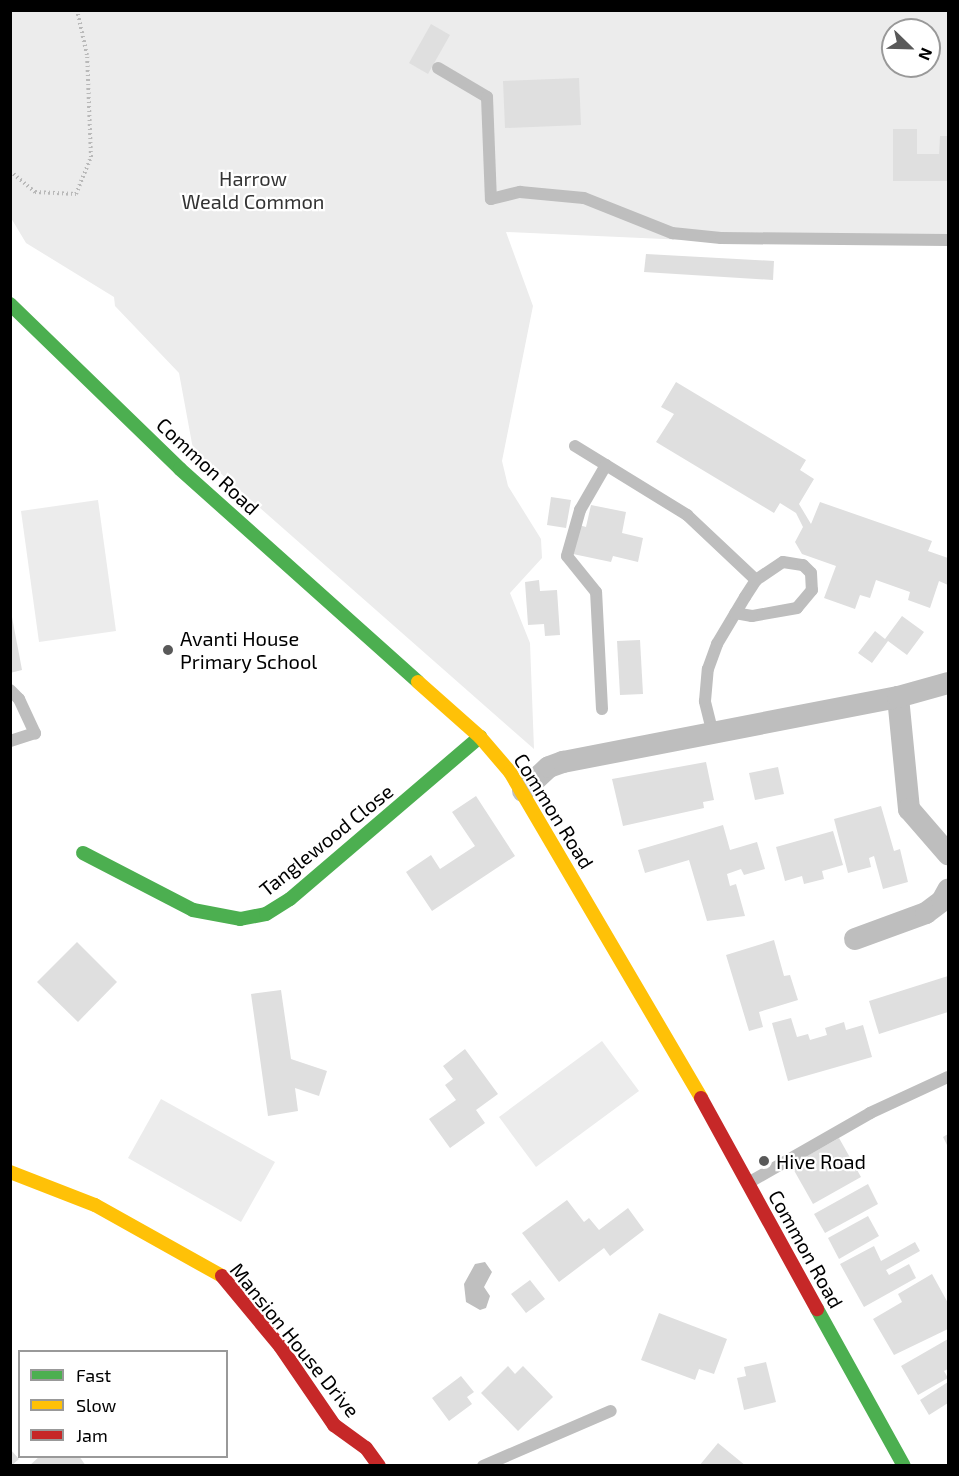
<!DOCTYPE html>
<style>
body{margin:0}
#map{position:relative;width:959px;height:1476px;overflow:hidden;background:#fff;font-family:"Exo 2",sans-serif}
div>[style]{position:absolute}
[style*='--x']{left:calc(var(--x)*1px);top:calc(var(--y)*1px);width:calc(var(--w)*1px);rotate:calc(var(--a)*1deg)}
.green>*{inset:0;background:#ececec}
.water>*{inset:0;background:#bfbfbf}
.building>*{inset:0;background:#dfdfdf}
.path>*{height:4px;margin-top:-2px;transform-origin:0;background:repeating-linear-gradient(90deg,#b9b9b9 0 1.5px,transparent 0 4.5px)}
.lane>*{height:12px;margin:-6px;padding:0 6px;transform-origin:6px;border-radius:6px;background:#bebebe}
.street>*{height:22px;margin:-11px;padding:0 11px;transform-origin:11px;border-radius:11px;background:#bebebe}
.fast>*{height:14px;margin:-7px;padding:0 7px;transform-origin:7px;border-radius:7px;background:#4caf50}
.slow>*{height:14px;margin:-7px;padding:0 7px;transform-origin:7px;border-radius:7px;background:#ffc107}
.jam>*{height:14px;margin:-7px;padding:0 7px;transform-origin:7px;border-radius:7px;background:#c62828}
.dots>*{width:16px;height:16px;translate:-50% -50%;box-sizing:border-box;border:3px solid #fff;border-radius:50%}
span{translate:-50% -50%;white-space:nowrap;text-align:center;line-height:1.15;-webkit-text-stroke:4.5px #fff;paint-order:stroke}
.park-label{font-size:20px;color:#333}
.street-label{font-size:20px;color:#000}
.poi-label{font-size:20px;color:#000}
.left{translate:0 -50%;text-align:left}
.frame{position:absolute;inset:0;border:12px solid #000;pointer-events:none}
.legend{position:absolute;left:18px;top:1350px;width:210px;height:108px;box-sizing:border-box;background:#fff;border:2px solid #999;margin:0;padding:8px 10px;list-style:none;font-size:18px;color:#000}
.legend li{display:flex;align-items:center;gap:12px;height:30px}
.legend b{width:30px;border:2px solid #999}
.north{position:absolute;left:881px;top:18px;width:60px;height:60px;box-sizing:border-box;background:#fff;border:2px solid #999;border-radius:50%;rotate:113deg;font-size:16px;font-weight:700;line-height:24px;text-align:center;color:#000}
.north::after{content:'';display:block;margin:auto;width:21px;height:27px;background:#595959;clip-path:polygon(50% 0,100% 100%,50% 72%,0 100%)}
</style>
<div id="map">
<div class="green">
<i style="clip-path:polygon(evenodd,11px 11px,948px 11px,948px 236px,778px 244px,506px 232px,533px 306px,502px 461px,508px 486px,541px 539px,542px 558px,510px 593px,530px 643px,534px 749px,193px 449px,179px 373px,115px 306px,114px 297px,26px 243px,11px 218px,11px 11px,893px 30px,929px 30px,929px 66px,893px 66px,893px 30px)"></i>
<i style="clip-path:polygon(98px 500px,116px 631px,39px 642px,21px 511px)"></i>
<i style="clip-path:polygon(602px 1041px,639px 1091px,536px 1167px,499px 1117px)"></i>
<i style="clip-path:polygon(161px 1099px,275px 1162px,241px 1222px,128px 1158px)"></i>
</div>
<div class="water">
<i style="clip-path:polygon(485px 1262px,492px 1272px,484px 1287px,490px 1296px,486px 1308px,480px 1310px,466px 1302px,464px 1284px,475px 1264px)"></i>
</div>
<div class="building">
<i style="clip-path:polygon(431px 24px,450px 35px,428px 74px,409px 63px)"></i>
<i style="clip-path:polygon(579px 78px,581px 125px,505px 128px,503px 81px)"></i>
<i style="clip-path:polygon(893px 129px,917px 129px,917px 154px,939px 154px,940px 136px,948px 136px,948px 181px,893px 181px)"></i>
<i style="clip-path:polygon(646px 254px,774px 261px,773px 280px,644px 272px)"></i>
<i style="clip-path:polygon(676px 382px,806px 460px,800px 470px,814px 479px,799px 504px,811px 524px,820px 502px,932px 541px,928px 551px,948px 558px,948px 585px,939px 581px,930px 608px,908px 600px,910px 592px,876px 580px,870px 598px,860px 595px,855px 609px,824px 598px,836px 566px,802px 554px,795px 542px,803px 527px,796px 513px,780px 503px,774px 513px,656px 442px,674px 414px,661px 407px)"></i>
<i style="clip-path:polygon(551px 497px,571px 500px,566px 528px,547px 525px)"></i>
<i style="clip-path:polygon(591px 505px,626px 512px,622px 533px,643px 538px,638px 562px,613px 556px,611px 562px,573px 554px,579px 525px,586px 527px)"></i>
<i style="clip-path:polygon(539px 580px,540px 591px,557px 590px,560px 635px,545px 636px,544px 624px,528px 625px,525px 582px)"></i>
<i style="clip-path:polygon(902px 616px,924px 632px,907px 655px,888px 641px,872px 663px,858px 653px,875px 631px,885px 639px)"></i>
<i style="clip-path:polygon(12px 617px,22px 670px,10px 673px,10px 618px)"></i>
<i style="clip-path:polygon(640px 640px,643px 694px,620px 695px,617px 641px)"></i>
<i style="clip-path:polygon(706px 762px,714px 800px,703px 802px,704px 808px,623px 826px,612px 779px)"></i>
<i style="clip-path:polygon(778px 767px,784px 794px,755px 800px,749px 773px)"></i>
<i style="clip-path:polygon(476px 796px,515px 856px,432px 911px,406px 872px,431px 855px,440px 869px,475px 846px,452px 812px)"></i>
<i style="clip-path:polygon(881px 806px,894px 851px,900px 849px,908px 882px,883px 889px,874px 856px,869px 858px,871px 867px,848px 873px,834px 819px)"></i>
<i style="clip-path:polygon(723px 825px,730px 850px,757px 842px,765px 869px,744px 875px,741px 869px,727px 874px,730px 886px,736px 884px,745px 916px,707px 921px,689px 860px,645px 873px,638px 850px)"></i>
<i style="clip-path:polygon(833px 831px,843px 865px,822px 871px,824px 879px,804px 884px,802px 876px,785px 881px,776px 847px)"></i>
<i style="clip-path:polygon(774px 940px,784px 976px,790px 975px,798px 1000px,759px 1012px,763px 1027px,749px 1031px,726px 955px)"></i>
<i style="clip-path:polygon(77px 942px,117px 982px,78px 1022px,37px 982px)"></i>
<i style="clip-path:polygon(948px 976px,948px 1012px,879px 1034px,869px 1001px)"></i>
<i style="clip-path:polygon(281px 990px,291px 1059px,327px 1071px,319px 1096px,295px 1088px,298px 1111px,268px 1116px,251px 994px)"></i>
<i style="clip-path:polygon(791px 1018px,797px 1037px,808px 1034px,810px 1040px,827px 1035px,825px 1028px,844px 1022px,846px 1030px,863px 1025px,872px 1057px,788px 1081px,772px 1023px)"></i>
<i style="clip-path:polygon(465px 1049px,498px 1094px,476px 1110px,485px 1123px,450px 1148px,429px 1119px,456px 1100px,445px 1085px,453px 1079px,443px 1066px)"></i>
<i style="clip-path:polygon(948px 1134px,948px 1147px,943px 1137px)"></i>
<i style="clip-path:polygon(839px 1138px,861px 1177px,813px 1204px,791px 1165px)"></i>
<i style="clip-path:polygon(868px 1184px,878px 1204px,825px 1233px,814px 1214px)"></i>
<i style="clip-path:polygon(567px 1200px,584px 1222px,589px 1218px,599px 1230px,628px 1208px,644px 1230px,610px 1256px,604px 1248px,559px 1282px,522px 1233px)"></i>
<i style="clip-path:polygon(868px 1216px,879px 1236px,839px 1259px,828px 1238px)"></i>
<i style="clip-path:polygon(915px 1242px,920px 1251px,886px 1270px,889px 1275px,909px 1264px,916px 1278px,864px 1307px,840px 1264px,874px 1246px,881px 1261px)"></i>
<i style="clip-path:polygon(932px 1274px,948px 1303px,948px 1329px,894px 1355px,873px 1319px,902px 1302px,898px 1294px)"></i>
<i style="clip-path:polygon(530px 1280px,545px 1299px,526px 1313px,511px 1294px)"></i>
<i style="clip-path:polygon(659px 1313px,727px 1339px,714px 1374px,699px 1369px,695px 1380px,641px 1360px)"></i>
<i style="clip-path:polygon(948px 1339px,948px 1369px,944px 1371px,948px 1378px,918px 1395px,901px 1366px)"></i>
<i style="clip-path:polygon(766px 1362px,776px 1402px,744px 1410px,737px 1378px,746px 1376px,744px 1367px)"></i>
<i style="clip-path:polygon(508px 1366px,515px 1374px,523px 1366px,553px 1397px,518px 1431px,481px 1393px)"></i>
<i style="clip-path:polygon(461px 1376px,474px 1392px,467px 1397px,472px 1404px,449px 1421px,432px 1398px)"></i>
<i style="clip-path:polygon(948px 1382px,948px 1403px,929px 1415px,920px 1400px)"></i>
<i style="clip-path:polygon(718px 1443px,746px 1466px,699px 1466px)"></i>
<i style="clip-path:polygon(10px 1449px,19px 1459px,11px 1466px,10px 1466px)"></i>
<i style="clip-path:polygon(40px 1456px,79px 1456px,86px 1466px,29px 1466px)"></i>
</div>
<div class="path">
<i style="--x:10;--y:171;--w:33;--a:40"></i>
<i style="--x:35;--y:192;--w:41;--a:2.8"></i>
<i style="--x:76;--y:194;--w:40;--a:-68"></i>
<i style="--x:91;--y:157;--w:102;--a:-92.2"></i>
<i style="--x:87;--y:55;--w:46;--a:-102.5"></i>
</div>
<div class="lane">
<i style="--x:438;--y:68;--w:57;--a:30.6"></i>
<i style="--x:487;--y:97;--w:102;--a:87.8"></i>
<i style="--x:491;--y:199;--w:30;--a:-14"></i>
<i style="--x:520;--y:192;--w:64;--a:5.4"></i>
<i style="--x:584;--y:198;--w:95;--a:21.7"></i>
<i style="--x:672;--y:233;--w:49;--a:5.8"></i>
<i style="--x:721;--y:238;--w:227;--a:0.5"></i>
<i style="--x:575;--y:446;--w:132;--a:31.6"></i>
<i style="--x:687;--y:515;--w:95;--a:43.3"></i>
<i style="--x:10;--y:690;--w:13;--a:45"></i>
<i style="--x:19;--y:699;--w:38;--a:65"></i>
<i style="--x:35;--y:733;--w:26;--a:162"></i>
<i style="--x:602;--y:709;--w:117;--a:-92.9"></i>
<i style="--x:596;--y:592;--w:46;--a:-128.9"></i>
<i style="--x:567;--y:556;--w:48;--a:-74.2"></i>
<i style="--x:580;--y:510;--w:52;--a:-60"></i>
<i style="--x:713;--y:734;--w:34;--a:-104"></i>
<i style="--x:705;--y:701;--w:32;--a:-85"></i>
<i style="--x:708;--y:669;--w:27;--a:-70"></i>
<i style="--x:717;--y:644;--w:55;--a:-59.2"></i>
<i style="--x:745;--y:597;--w:20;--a:-57"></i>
<i style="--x:756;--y:580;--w:32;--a:-34"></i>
<i style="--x:783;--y:562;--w:20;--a:9"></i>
<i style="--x:803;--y:565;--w:11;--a:45"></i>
<i style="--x:811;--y:573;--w:17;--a:87"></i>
<i style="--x:812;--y:590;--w:23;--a:130"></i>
<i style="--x:797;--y:608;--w:46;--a:169.9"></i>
<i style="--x:752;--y:616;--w:17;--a:-170"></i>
<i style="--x:748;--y:1183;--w:141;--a:-29.8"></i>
<i style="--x:870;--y:1113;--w:86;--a:-24.8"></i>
<i style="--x:483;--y:1466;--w:139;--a:-23.3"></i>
</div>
<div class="street">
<i style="--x:898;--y:697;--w:113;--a:84.4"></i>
<i style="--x:909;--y:809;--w:60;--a:49.1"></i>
<i style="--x:523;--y:791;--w:35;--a:-43"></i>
<i style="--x:549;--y:767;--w:15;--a:-20"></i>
<i style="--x:563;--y:762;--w:341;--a:-11"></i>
<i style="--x:898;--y:697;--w:52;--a:-15.6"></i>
<i style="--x:855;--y:939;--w:76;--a:-20.1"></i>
<i style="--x:926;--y:913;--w:20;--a:-37"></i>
<i style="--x:942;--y:901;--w:13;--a:-61"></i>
</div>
<div class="fast">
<i style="--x:10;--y:304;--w:237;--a:44.1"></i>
<i style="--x:180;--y:469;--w:319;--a:41.8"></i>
<i style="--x:83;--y:853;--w:124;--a:27.4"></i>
<i style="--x:193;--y:910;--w:48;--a:10.8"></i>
<i style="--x:240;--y:919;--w:26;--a:-11"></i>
<i style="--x:266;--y:914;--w:28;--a:-32"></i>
<i style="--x:290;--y:899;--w:250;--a:-40.5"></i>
<i style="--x:817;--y:1309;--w:179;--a:61"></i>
</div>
<div class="slow">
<i style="--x:418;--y:682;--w:83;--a:41.6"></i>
<i style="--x:480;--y:737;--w:46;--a:49.4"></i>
<i style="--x:510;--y:772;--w:378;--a:59.6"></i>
<i style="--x:10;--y:1172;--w:91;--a:21.2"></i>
<i style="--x:95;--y:1205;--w:145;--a:29.2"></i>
</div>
<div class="jam">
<i style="--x:701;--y:1098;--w:241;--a:61.2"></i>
<i style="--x:222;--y:1276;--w:91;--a:50.4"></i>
<i style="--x:280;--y:1346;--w:96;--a:55.6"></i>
<i style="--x:334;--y:1425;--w:39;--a:36"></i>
<i style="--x:366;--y:1448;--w:22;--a:54"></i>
</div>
<div class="dots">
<i style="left:168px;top:650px;background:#595959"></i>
<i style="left:764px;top:1161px;background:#595959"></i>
</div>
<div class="park-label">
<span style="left:253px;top:190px">Harrow<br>Weald Common</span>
</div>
<div class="street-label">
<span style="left:208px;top:466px;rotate:43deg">Common Road</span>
<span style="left:554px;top:811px;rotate:58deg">Common Road</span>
<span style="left:326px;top:840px;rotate:-39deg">Tanglewood Close</span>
<span style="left:806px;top:1249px;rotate:61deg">Common Road</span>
<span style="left:295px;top:1340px;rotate:51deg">Mansion House Drive</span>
</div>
<div class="poi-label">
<span class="left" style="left:180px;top:650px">Avanti House<br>Primary School</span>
<span class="left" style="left:776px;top:1161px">Hive Road</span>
</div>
<div class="frame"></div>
<ul class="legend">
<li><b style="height:8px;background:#4caf50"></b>Fast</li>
<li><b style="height:8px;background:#ffc107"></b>Slow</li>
<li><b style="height:8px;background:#c62828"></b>Jam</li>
</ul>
<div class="north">N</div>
</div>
